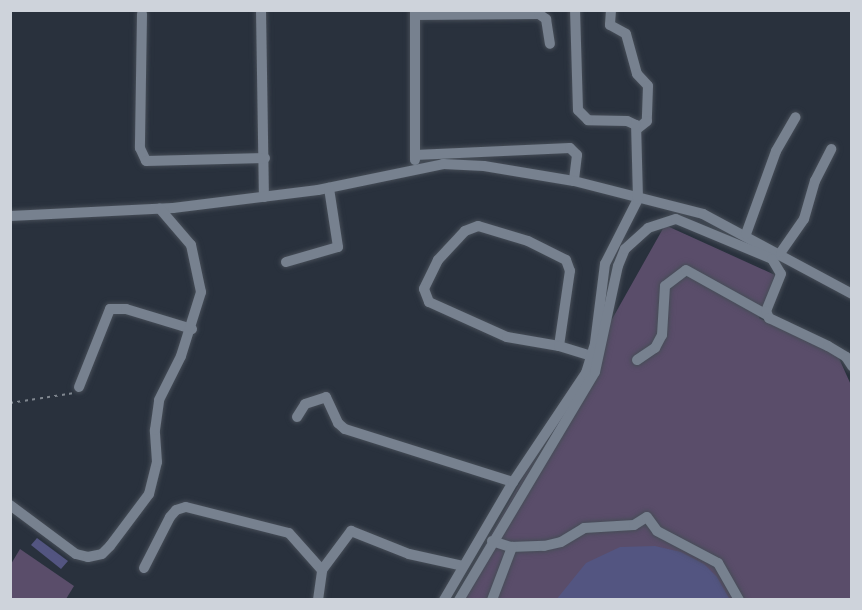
<!DOCTYPE html>
<style>
body{margin:0}
#map{position:relative;width:862px;height:610px;overflow:hidden;background:#29313d;font-family:Cabin,sans-serif}
div>[style]{position:absolute}
[style*='--x']{left:calc(var(--x)*1px);top:calc(var(--y)*1px);width:calc(var(--w)*1px);rotate:calc(var(--a)*1deg)}
.green>*{inset:0;background:#5a4d6a}
.building>*{inset:0;background:#535581}
.path>*{height:1.5px;margin-top:-0.75px;transform-origin:0;background:repeating-linear-gradient(90deg,#7f868f 0 3px,transparent 0 7.5px)}
.roads{filter:drop-shadow(0 0 2px #464d57) drop-shadow(0 0 2px #464d57)}
.minor>*{height:10px;margin:-5px;padding:0 5px;transform-origin:5px;border-radius:5px;background:#77818f}
span{translate:-50% -50%;white-space:nowrap;text-align:center;line-height:1.15;-webkit-text-stroke:4.5px #15181e;paint-order:stroke}
.frame{position:absolute;inset:0;border:12px solid #ced3db;pointer-events:none}
</style>
<div id="map">
<div class="green">
<i style="clip-path:polygon(665px 225px,775px 275px,759px 318px,838px 356px,851px 385px,851px 599px,454px 600px)"></i>
<i style="clip-path:polygon(20px 549px,74px 586px,66px 599px,11px 599px,11px 564px)"></i>
</div>
<div class="building">
<i style="clip-path:polygon(37px 538px,68px 561px,61px 569px,31px 545px)"></i>
<i style="clip-path:polygon(655px 546px,681px 552px,704px 564px,717px 577px,730px 600px,556px 600px,586px 563px,620px 547px)"></i>
</div>
<div class="path">
<i style="--x:10;--y:403;--w:65;--a:-8.9"></i>
</div>
<div class="roads">
<div class="minor">
<i style="--x:261;--y:10;--w:187;--a:89.1"></i>
<i style="--x:611;--y:10;--w:15;--a:94"></i>
<i style="--x:610;--y:25;--w:18;--a:29"></i>
<i style="--x:626;--y:34;--w:41;--a:74.6"></i>
<i style="--x:637;--y:74;--w:16;--a:47"></i>
<i style="--x:648;--y:86;--w:35;--a:92"></i>
<i style="--x:647;--y:121;--w:13;--a:141"></i>
<i style="--x:142;--y:14;--w:134;--a:90.9"></i>
<i style="--x:140;--y:148;--w:14;--a:65"></i>
<i style="--x:146;--y:161;--w:119;--a:-1.4"></i>
<i style="--x:415;--y:15;--w:124;--a:-0.5"></i>
<i style="--x:539;--y:14;--w:9;--a:36"></i>
<i style="--x:546;--y:19;--w:25;--a:81"></i>
<i style="--x:415;--y:155;--w:155;--a:-2.6"></i>
<i style="--x:570;--y:148;--w:10;--a:45"></i>
<i style="--x:577;--y:155;--w:26;--a:97"></i>
<i style="--x:415;--y:160;--w:150;--a:-90"></i>
<i style="--x:10;--y:216;--w:163;--a:-2.8"></i>
<i style="--x:173;--y:208;--w:146;--a:-7.1"></i>
<i style="--x:318;--y:190;--w:128;--a:-11.7"></i>
<i style="--x:443;--y:164;--w:41;--a:2.8"></i>
<i style="--x:484;--y:166;--w:91;--a:9.5"></i>
<i style="--x:574;--y:181;--w:133;--a:14.3"></i>
<i style="--x:703;--y:214;--w:169;--a:28.2"></i>
<i style="--x:746;--y:234;--w:88;--a:-70.1"></i>
<i style="--x:776;--y:151;--w:39;--a:-60"></i>
<i style="--x:781;--y:252;--w:40;--a:-55.1"></i>
<i style="--x:804;--y:219;--w:40;--a:-74"></i>
<i style="--x:815;--y:181;--w:36;--a:-63"></i>
<i style="--x:286;--y:262;--w:54;--a:-16.1"></i>
<i style="--x:338;--y:247;--w:60;--a:-98.7"></i>
<i style="--x:559;--y:346;--w:76;--a:-81.7"></i>
<i style="--x:570;--y:271;--w:12;--a:-110"></i>
<i style="--x:566;--y:260;--w:42;--a:-153.4"></i>
<i style="--x:528;--y:241;--w:52;--a:-163.3"></i>
<i style="--x:478;--y:226;--w:14;--a:159"></i>
<i style="--x:465;--y:231;--w:40;--a:133"></i>
<i style="--x:438;--y:260;--w:32;--a:116"></i>
<i style="--x:424;--y:289;--w:14;--a:69"></i>
<i style="--x:429;--y:302;--w:85;--a:24.2"></i>
<i style="--x:507;--y:337;--w:53;--a:9.8"></i>
<i style="--x:559;--y:346;--w:34;--a:17"></i>
<i style="--x:637;--y:360;--w:22;--a:-34"></i>
<i style="--x:655;--y:348;--w:15;--a:-62"></i>
<i style="--x:662;--y:335;--w:49;--a:-86.5"></i>
<i style="--x:665;--y:286;--w:26;--a:-37"></i>
<i style="--x:686;--y:270;--w:93;--a:29.1"></i>
<i style="--x:79;--y:387;--w:84;--a:-68.3"></i>
<i style="--x:110;--y:309;--w:16;--a:0"></i>
<i style="--x:126;--y:309;--w:69;--a:16.9"></i>
<i style="--x:297;--y:417;--w:15;--a:-58"></i>
<i style="--x:305;--y:404;--w:22;--a:-18"></i>
<i style="--x:326;--y:397;--w:29;--a:65"></i>
<i style="--x:338;--y:423;--w:9;--a:41"></i>
<i style="--x:345;--y:429;--w:176;--a:17.5"></i>
<i style="--x:10;--y:505;--w:82;--a:36.6"></i>
<i style="--x:76;--y:554;--w:12;--a:14"></i>
<i style="--x:88;--y:557;--w:14;--a:-12"></i>
<i style="--x:102;--y:554;--w:11;--a:-45"></i>
<i style="--x:110;--y:546;--w:65;--a:-53.1"></i>
<i style="--x:149;--y:494;--w:33;--a:-76"></i>
<i style="--x:157;--y:462;--w:32;--a:-94"></i>
<i style="--x:155;--y:430;--w:30;--a:-82"></i>
<i style="--x:159;--y:400;--w:49;--a:-63.4"></i>
<i style="--x:181;--y:356;--w:67;--a:-72.6"></i>
<i style="--x:201;--y:292;--w:48;--a:-102"></i>
<i style="--x:191;--y:245;--w:48;--a:-130.7"></i>
<i style="--x:492;--y:541;--w:19;--a:18"></i>
<i style="--x:510;--y:547;--w:34;--a:-2"></i>
<i style="--x:544;--y:546;--w:17;--a:-13"></i>
<i style="--x:561;--y:542;--w:27;--a:-31"></i>
<i style="--x:584;--y:528;--w:50;--a:-3.4"></i>
<i style="--x:634;--y:525;--w:15;--a:-32"></i>
<i style="--x:647;--y:517;--w:17;--a:54"></i>
<i style="--x:657;--y:531;--w:69;--a:27.7"></i>
<i style="--x:718;--y:563;--w:43;--a:60.4"></i>
<i style="--x:144;--y:568;--w:57;--a:-63"></i>
<i style="--x:170;--y:517;--w:9;--a:-49"></i>
<i style="--x:176;--y:510;--w:10;--a:-17"></i>
<i style="--x:186;--y:507;--w:106;--a:14.2"></i>
<i style="--x:289;--y:533;--w:50;--a:48.3"></i>
<i style="--x:318;--y:600;--w:30;--a:-82"></i>
<i style="--x:322;--y:570;--w:49;--a:-53.4"></i>
<i style="--x:351;--y:531;--w:62;--a:21.6"></i>
<i style="--x:409;--y:554;--w:55;--a:12.5"></i>
<i style="--x:444;--y:600;--w:137;--a:-59.7"></i>
<i style="--x:513;--y:482;--w:131;--a:-56.2"></i>
<i style="--x:586;--y:373;--w:31;--a:-73"></i>
<i style="--x:595;--y:343;--w:80;--a:-82.8"></i>
<i style="--x:605;--y:264;--w:73;--a:-63.1"></i>
<i style="--x:638;--y:199;--w:74;--a:-91.5"></i>
<i style="--x:636;--y:125;--w:10;--a:-156"></i>
<i style="--x:627;--y:121;--w:39;--a:-179"></i>
<i style="--x:588;--y:120;--w:14;--a:-135"></i>
<i style="--x:578;--y:110;--w:100;--a:-91.7"></i>
<i style="--x:459;--y:600;--w:265;--a:-59.2"></i>
<i style="--x:595;--y:372;--w:108;--a:-77.8"></i>
<i style="--x:618;--y:266;--w:18;--a:-68"></i>
<i style="--x:625;--y:249;--w:31;--a:-42"></i>
<i style="--x:648;--y:228;--w:29;--a:-18"></i>
<i style="--x:676;--y:219;--w:104;--a:22.6"></i>
<i style="--x:772;--y:259;--w:17;--a:59"></i>
<i style="--x:781;--y:274;--w:40;--a:112"></i>
<i style="--x:766;--y:311;--w:8;--a:67"></i>
<i style="--x:769;--y:318;--w:65;--a:25.4"></i>
<i style="--x:828;--y:346;--w:21;--a:31"></i>
<i style="--x:846;--y:357;--w:11;--a:56"></i>
<i style="--x:492;--y:600;--w:57;--a:-69.3"></i>
</div>
</div>
<div class="frame"></div>
</div>
